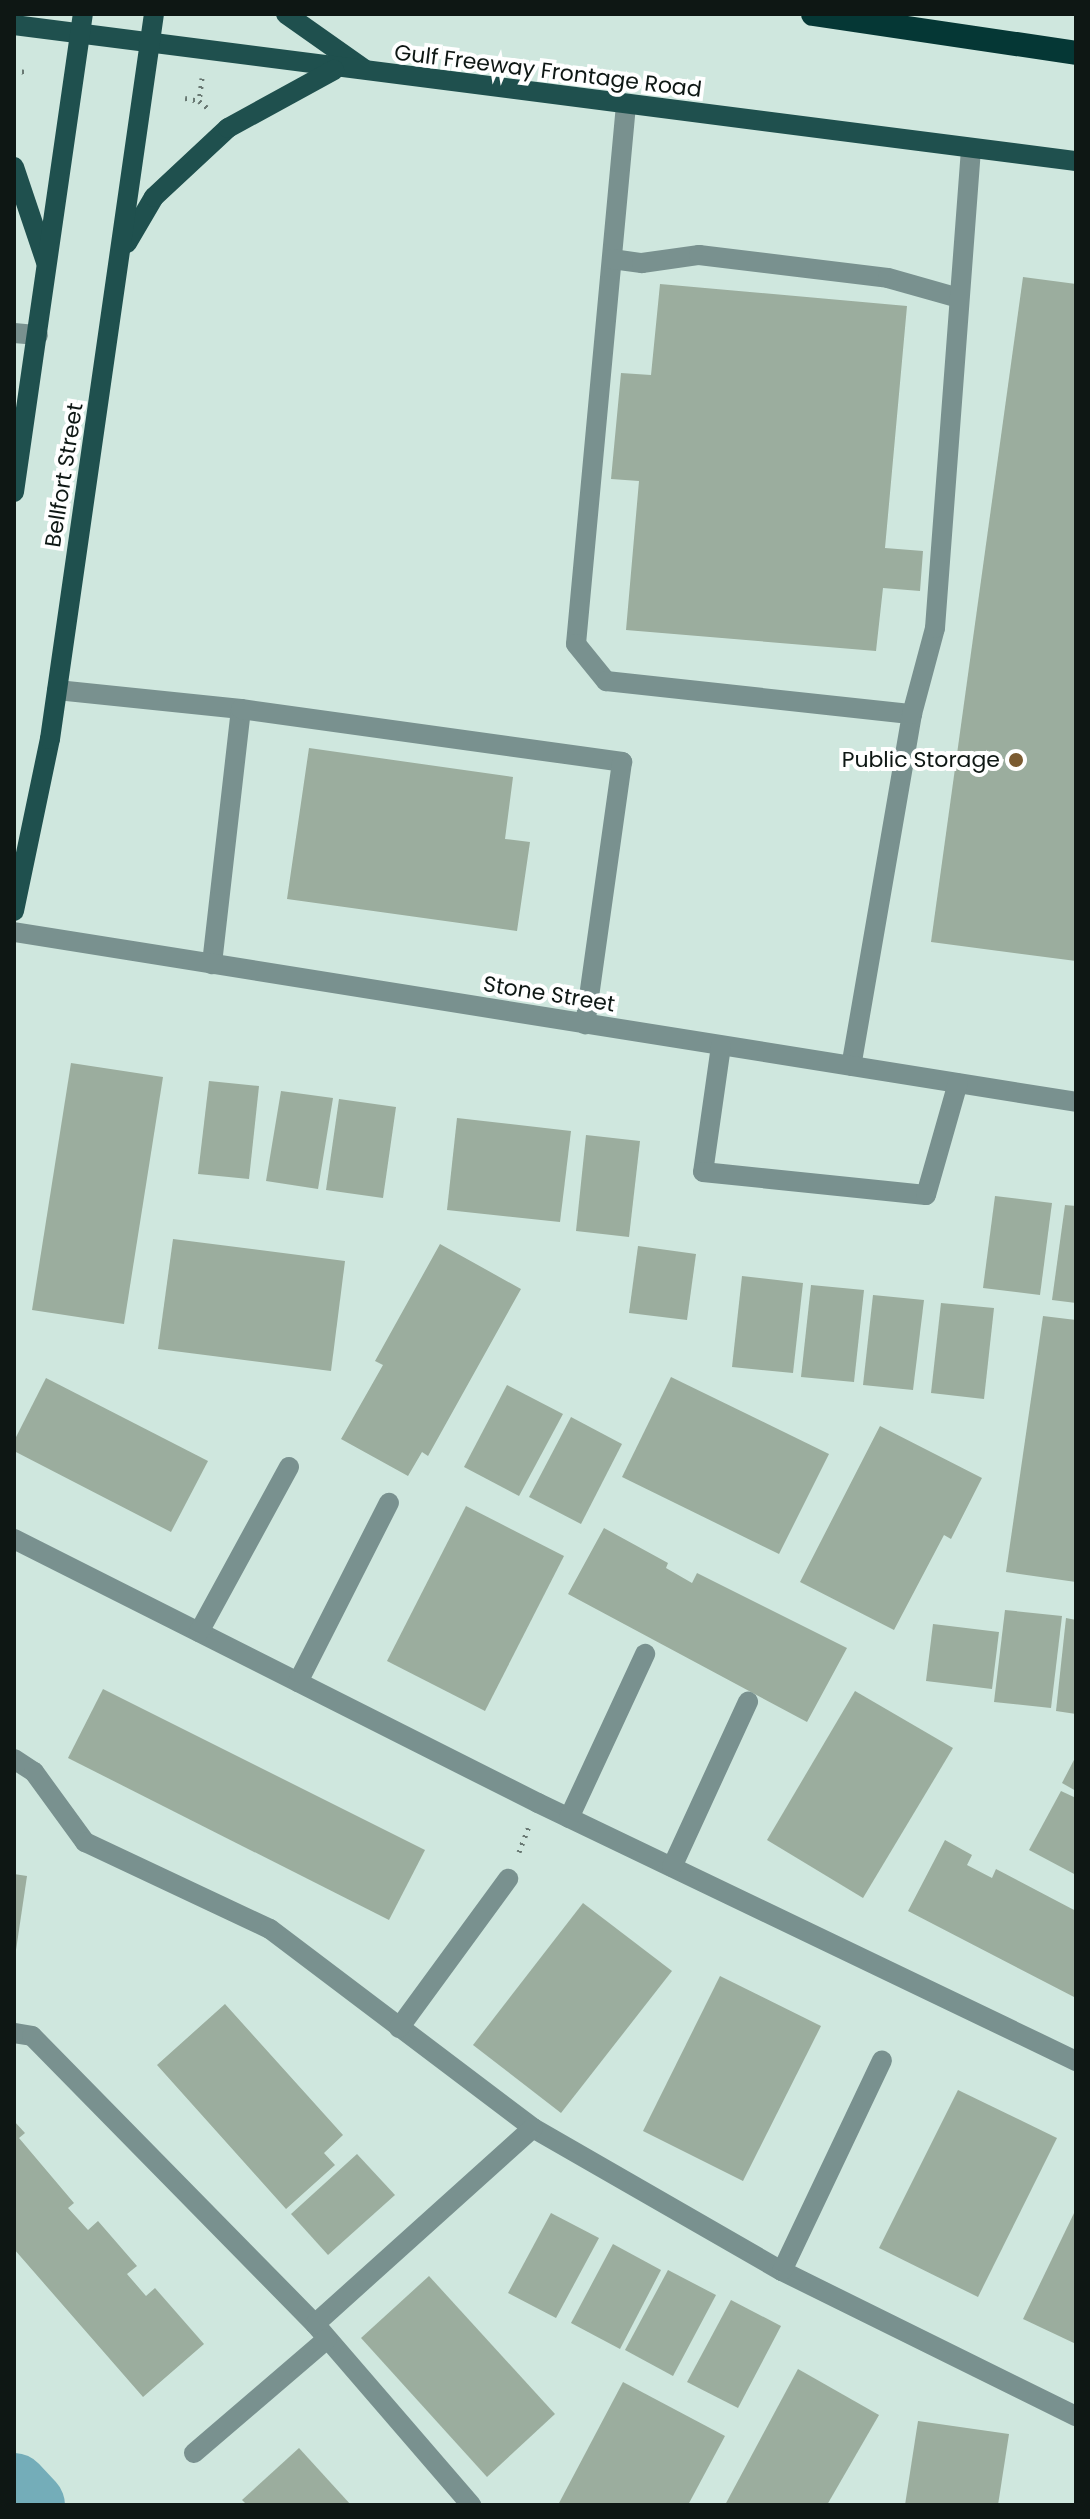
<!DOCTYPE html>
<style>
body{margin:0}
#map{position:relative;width:1090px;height:2519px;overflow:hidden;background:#cfe7de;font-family:Poppins,sans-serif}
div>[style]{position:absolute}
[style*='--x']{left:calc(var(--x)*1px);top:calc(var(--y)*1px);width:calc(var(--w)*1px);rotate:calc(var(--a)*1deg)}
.river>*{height:68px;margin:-34px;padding:0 34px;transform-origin:34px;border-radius:34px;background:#74adb9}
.building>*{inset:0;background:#9bad9e}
.path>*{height:5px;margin-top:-2.5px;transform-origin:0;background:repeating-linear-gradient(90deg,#697973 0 2px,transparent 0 8px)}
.minor>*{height:20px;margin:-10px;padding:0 10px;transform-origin:10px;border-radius:10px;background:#79918f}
.major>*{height:20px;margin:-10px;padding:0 10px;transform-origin:10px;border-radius:10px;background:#1f504e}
.highway>*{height:24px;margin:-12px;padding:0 12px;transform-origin:12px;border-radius:12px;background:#053735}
.dots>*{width:22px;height:22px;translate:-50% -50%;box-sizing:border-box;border:4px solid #fff;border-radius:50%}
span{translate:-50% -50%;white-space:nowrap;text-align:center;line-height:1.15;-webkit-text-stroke:8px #fff;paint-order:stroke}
.street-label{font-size:22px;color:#0e1714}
.poi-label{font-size:22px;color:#0e1714}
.right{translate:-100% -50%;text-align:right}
.frame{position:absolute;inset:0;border:16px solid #0e1714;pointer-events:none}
</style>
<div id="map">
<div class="river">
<i style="--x:14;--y:2487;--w:25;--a:47"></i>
</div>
<div class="building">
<i style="clip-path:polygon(1023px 277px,1076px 284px,1076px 961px,931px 942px)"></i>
<i style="clip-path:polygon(660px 284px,907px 306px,885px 548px,923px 551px,920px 591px,883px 588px,876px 651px,626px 630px,639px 481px,611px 479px,621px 373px,651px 375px)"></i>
<i style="clip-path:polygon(309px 748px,513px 777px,505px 839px,530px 842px,517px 931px,287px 899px)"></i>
<i style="clip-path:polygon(71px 1063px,163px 1077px,124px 1324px,32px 1310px)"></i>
<i style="clip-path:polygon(209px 1081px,259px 1086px,249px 1179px,198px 1174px)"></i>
<i style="clip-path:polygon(281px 1091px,333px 1098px,318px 1189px,266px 1181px)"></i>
<i style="clip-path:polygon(339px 1099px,396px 1107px,383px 1198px,326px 1190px)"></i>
<i style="clip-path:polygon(457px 1118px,571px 1131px,560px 1222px,447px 1210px)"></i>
<i style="clip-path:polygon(586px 1135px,640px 1141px,629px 1237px,576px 1231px)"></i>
<i style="clip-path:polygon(995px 1196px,1052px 1203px,1040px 1295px,983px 1288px)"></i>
<i style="clip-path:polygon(1065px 1205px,1076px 1206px,1076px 1303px,1052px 1300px)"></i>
<i style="clip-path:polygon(173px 1239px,345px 1261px,331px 1371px,158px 1349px)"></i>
<i style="clip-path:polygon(440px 1244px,521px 1289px,428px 1456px,422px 1452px,408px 1476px,341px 1439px,383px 1365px,375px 1361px)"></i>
<i style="clip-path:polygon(638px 1246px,696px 1254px,687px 1320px,629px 1313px)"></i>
<i style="clip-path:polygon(742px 1276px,803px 1283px,793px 1373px,732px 1367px)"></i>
<i style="clip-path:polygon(811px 1285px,864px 1290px,854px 1382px,801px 1377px)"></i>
<i style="clip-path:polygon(873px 1295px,924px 1300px,913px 1390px,863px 1385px)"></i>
<i style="clip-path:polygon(941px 1303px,994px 1308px,984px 1399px,931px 1393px)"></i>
<i style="clip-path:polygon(1043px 1316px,1076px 1320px,1076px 1582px,1006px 1572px)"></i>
<i style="clip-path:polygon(671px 1377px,829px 1454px,779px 1554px,622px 1477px)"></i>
<i style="clip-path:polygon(46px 1378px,208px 1461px,171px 1532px,14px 1451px,14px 1441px)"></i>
<i style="clip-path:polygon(507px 1385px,563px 1414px,519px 1496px,464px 1467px)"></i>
<i style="clip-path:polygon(571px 1417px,622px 1444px,581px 1524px,529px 1497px)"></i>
<i style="clip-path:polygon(880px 1426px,982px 1478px,951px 1539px,944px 1535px,894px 1630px,800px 1582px)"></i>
<i style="clip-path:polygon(466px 1506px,564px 1556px,485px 1711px,387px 1661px)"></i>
<i style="clip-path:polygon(604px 1528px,668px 1563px,666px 1568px,692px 1583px,697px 1573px,847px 1648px,807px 1722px,568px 1594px)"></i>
<i style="clip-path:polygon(1005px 1610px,1062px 1616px,1051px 1708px,994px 1702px)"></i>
<i style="clip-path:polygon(1066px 1618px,1076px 1620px,1076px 1714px,1056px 1711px)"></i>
<i style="clip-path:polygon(933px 1624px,999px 1632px,992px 1689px,926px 1681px)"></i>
<i style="clip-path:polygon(103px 1689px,425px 1850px,389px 1920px,68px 1758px)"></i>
<i style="clip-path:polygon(855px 1691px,953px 1748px,863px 1898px,767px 1840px)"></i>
<i style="clip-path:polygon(1076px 1756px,1076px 1791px,1062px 1783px)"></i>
<i style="clip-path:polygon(1061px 1791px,1076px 1798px,1076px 1875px,1029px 1850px)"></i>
<i style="clip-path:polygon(945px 1840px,972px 1855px,967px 1865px,992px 1878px,996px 1869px,1076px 1911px,1076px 1998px,908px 1911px)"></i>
<i style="clip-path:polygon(14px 1874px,27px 1876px,16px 1950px,14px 1950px)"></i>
<i style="clip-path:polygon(583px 1903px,672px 1971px,561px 2113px,473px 2045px)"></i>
<i style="clip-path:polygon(720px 1976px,821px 2026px,743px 2181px,643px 2131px)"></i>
<i style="clip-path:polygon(225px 2004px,343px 2135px,324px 2153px,335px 2165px,286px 2209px,157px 2065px)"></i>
<i style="clip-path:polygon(958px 2090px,1057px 2138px,978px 2297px,879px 2248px)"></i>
<i style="clip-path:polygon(14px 2121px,25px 2133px,19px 2138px,74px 2203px,68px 2208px,88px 2230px,98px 2221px,137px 2266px,127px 2274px,146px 2296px,155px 2288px,204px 2344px,143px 2397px,14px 2249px)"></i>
<i style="clip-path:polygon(357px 2154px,395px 2195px,328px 2255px,291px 2214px)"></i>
<i style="clip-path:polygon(1076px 2209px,1076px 2344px,1023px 2319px)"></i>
<i style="clip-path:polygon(551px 2213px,599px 2238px,556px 2318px,508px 2293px)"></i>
<i style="clip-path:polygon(613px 2244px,661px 2270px,620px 2349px,571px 2323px)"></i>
<i style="clip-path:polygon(668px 2270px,716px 2295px,673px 2376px,625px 2350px)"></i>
<i style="clip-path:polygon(429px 2276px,555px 2414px,487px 2477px,361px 2338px)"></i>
<i style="clip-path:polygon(731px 2300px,781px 2326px,738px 2408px,687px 2382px)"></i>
<i style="clip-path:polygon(798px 2369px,879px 2415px,827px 2505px,725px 2505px)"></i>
<i style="clip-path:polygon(623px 2382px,725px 2436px,688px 2505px,558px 2505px)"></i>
<i style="clip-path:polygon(918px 2421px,1009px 2434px,998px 2505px,905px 2505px)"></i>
<i style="clip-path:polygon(299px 2448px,351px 2505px,247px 2505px,242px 2500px)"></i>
</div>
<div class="path">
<i style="--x:14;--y:70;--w:11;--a:10"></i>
<i style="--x:202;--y:78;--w:23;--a:97"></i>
<i style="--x:199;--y:101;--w:13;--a:39"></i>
<i style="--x:185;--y:98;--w:14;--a:12"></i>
<i style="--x:519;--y:1852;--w:26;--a:-69"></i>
</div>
<div class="minor">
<i style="--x:626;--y:105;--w:541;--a:95.3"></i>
<i style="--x:576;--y:644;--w:48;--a:51"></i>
<i style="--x:606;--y:681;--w:308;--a:6.2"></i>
<i style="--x:912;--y:714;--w:357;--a:99.8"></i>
<i style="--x:612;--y:259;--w:30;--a:8"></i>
<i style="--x:642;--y:263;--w:58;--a:-8"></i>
<i style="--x:699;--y:255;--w:190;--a:6.9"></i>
<i style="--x:888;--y:278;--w:74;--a:15.7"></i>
<i style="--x:14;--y:333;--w:24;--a:5"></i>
<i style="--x:57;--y:690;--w:185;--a:5.9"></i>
<i style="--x:241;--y:709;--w:257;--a:96.5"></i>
<i style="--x:241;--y:709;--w:385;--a:7.9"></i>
<i style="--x:622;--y:762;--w:265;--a:98"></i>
<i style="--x:912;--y:714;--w:89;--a:-75"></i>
<i style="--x:935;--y:628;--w:481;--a:-85.7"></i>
<i style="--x:14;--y:932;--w:1076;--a:9.09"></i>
<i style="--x:721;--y:1046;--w:127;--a:98.1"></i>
<i style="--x:703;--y:1172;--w:224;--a:5.9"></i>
<i style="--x:926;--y:1195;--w:116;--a:-74.1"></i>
<i style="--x:14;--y:1539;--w:587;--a:26.74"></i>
<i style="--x:538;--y:1803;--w:597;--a:25.62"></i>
<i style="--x:199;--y:1632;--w:188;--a:-61.4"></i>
<i style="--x:298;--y:1682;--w:201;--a:-63.1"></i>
<i style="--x:14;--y:1759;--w:24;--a:33"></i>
<i style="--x:34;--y:1772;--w:87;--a:53.9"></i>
<i style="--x:85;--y:1842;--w:204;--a:25.2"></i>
<i style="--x:270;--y:1929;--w:330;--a:37.1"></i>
<i style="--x:533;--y:2128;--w:287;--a:29.9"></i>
<i style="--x:782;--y:2271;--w:328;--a:26.3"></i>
<i style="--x:569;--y:1818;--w:181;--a:-65.1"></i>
<i style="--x:672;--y:1867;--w:182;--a:-65.3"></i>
<i style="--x:399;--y:2028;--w:185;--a:-53.8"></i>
<i style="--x:14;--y:2033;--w:18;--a:9"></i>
<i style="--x:32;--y:2036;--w:404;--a:45.5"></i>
<i style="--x:315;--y:2324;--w:239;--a:49.2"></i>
<i style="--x:782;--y:2271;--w:233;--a:-64.6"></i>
<i style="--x:315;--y:2324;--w:293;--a:-42"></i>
<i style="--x:194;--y:2453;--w:175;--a:-40.6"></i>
</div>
<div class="major">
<i style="--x:286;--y:14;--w:95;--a:35.2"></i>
<i style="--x:14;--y:25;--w:1071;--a:7.3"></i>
<i style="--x:14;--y:167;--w:100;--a:71.4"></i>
<i style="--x:127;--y:243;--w:53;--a:-59.6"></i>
<i style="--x:154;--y:197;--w:101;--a:-43"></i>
<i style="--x:228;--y:128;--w:121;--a:-28.7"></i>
<i style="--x:14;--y:492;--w:483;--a:-81.8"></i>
<i style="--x:14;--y:911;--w:176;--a:-78.2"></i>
<i style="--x:50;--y:739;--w:732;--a:-81.84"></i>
</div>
<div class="highway">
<i style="--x:813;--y:14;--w:266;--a:8.4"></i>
</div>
<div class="dots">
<i style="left:1016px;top:760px;background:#7b5b31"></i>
</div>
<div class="street-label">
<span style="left:548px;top:71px;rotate:7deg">Gulf Freeway Frontage Road</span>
<span style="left:64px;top:475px;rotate:-81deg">Bellfort Street</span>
<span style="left:549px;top:994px;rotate:9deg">Stone Street</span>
</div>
<div class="poi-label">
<span class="right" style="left:1000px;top:760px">Public Storage</span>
</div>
<div class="frame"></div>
</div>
